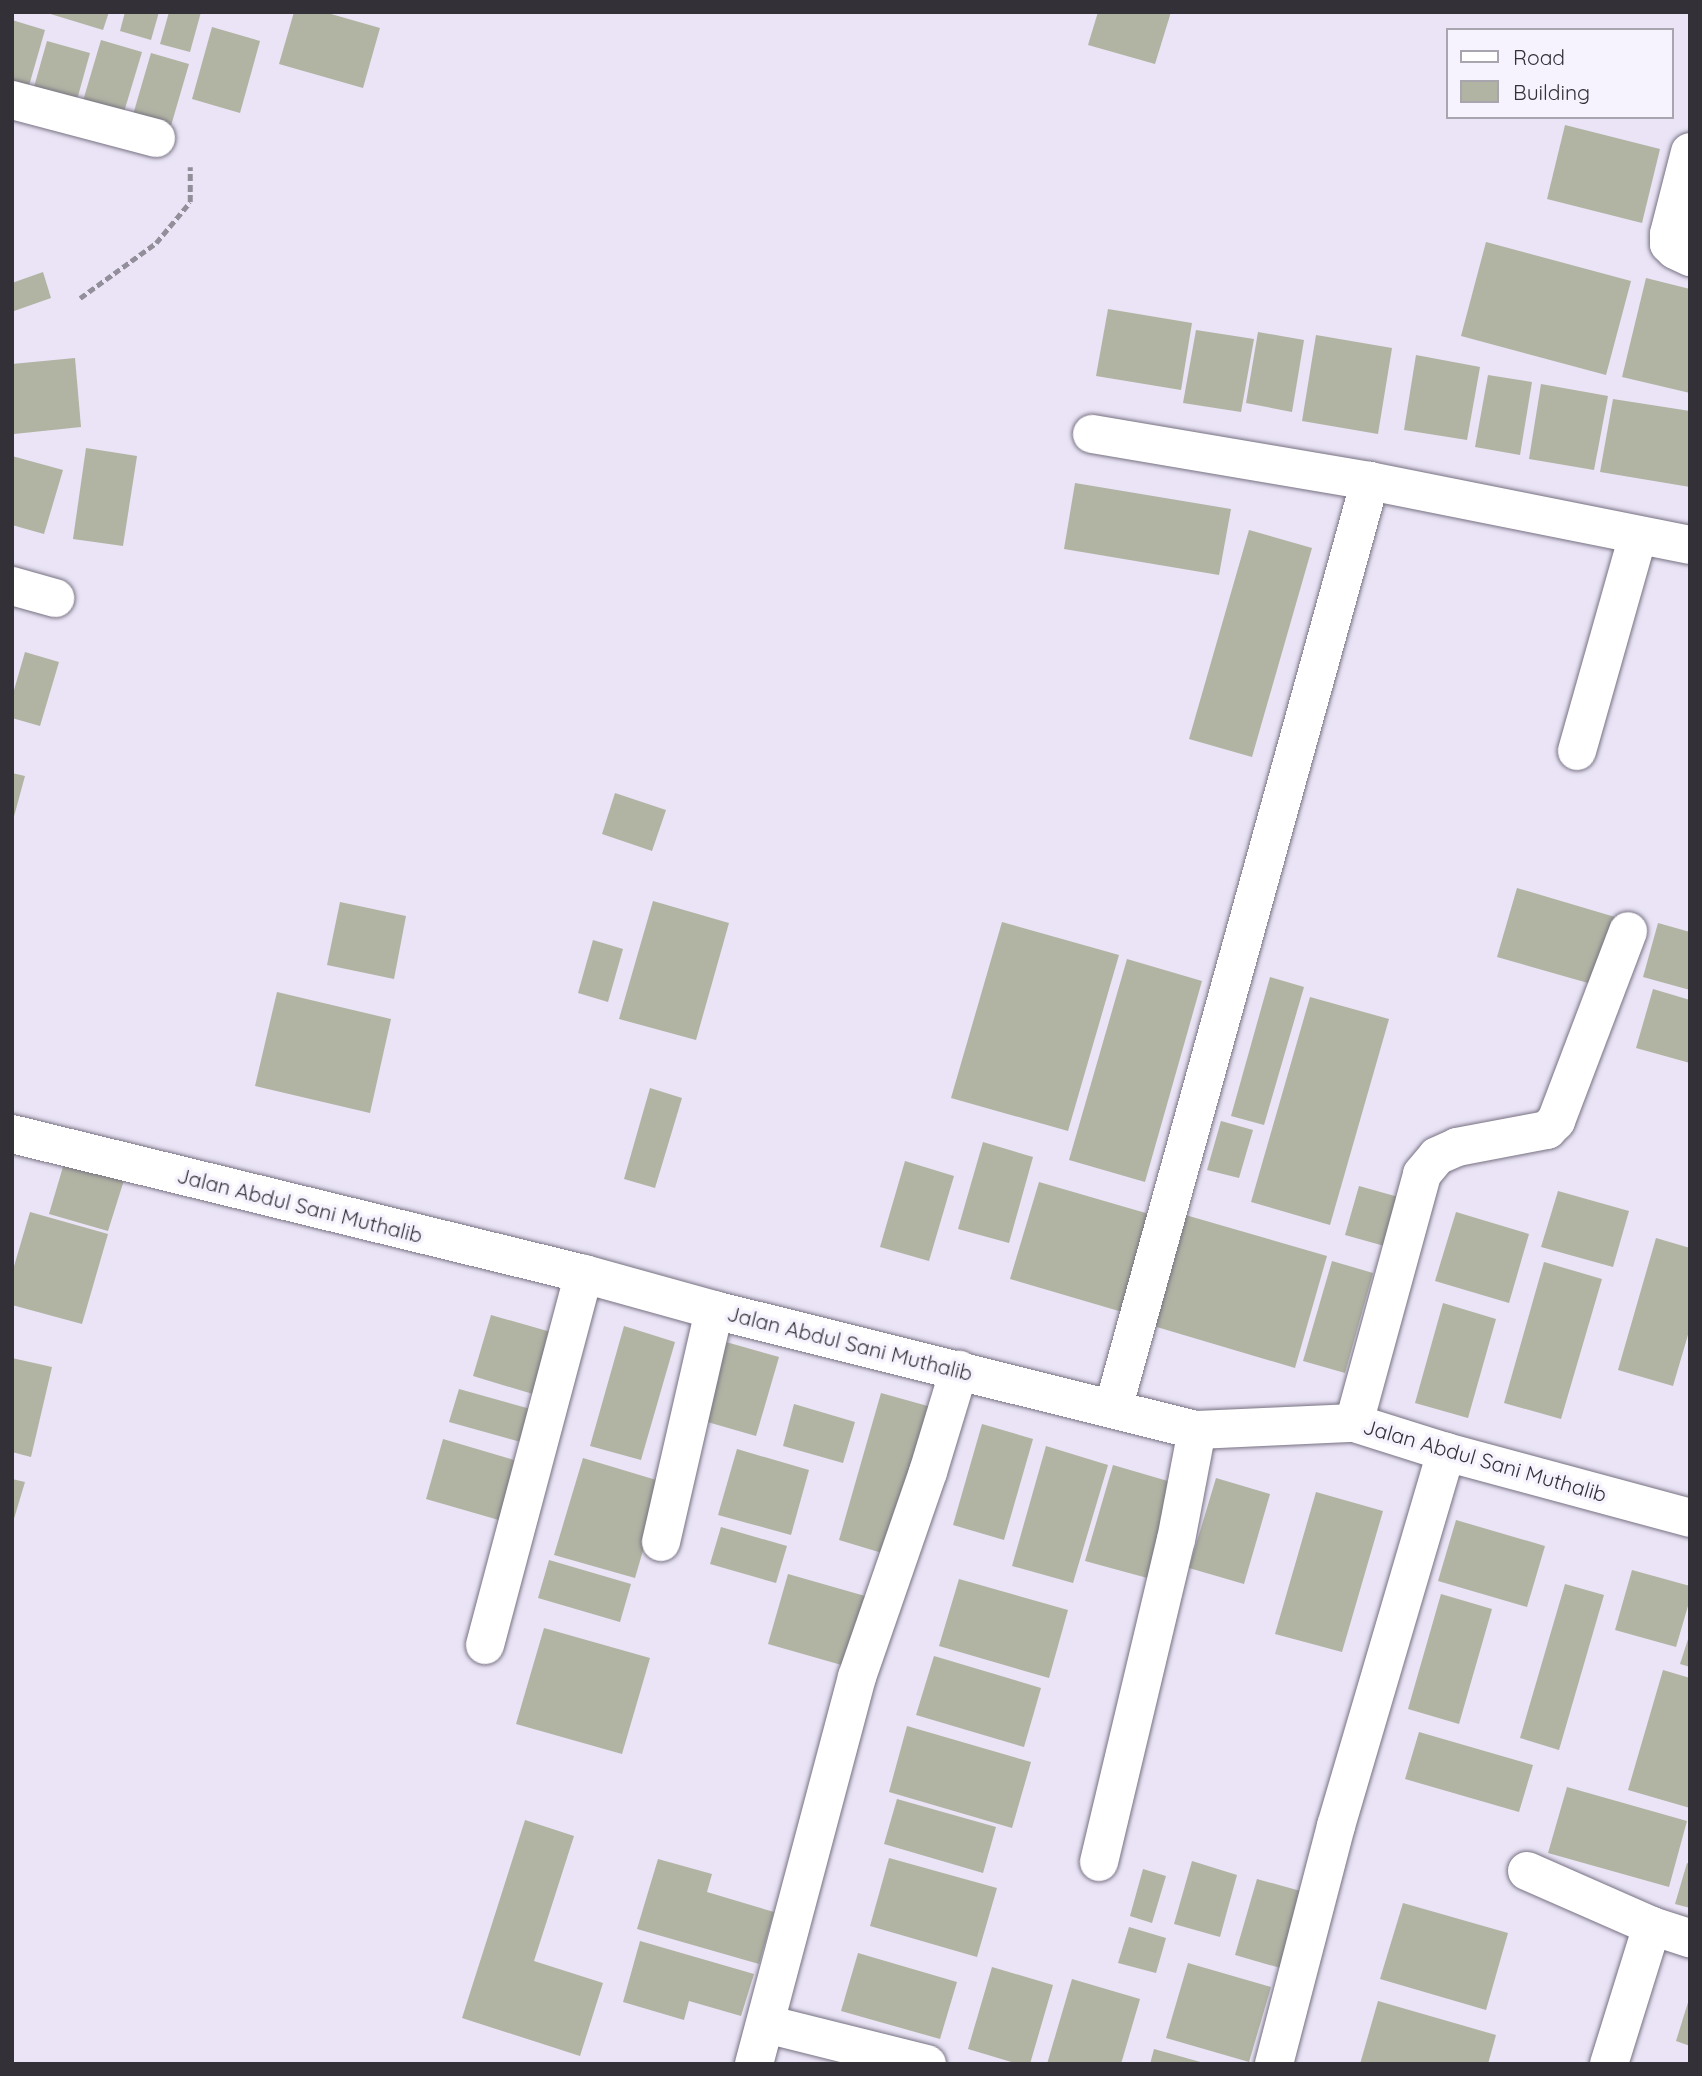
<!DOCTYPE html>
<style>
body{margin:0}
#map{position:relative;width:1702px;height:2076px;overflow:hidden;background:#eae4f6;font-family:Quicksand,sans-serif}
div>[style]{position:absolute}
[style*='--x']{left:calc(var(--x)*1px);top:calc(var(--y)*1px);width:calc(var(--w)*1px);rotate:calc(var(--a)*1deg)}
.building>*{inset:0;background:#b1b4a3}
.path>*{height:4.5px;margin-top:-2.25px;transform-origin:0;background:repeating-linear-gradient(90deg,#928e9a 0 7px,transparent 0 10.5px)}
.roads{filter:drop-shadow(0 0 2px #777282) drop-shadow(0 0 2px #777282)}
.minor>*{height:38px;margin:-19px;padding:0 19px;transform-origin:19px;border-radius:19px;background:#fff}
span{translate:-50% -50%;white-space:nowrap;text-align:center;line-height:1.15;-webkit-text-stroke:7px #f6f3fe;paint-order:stroke}
.street-label{font-size:21px;color:#333137}
.frame{position:absolute;inset:0;border:14px solid #333137;pointer-events:none}
.legend{position:absolute;left:1446px;top:28px;width:228px;height:91px;box-sizing:border-box;background:#f6f3fe;border:2px solid #a8a5ae;margin:0;padding:9px 12px;list-style:none;font-size:21px;color:#333137}
.legend li{display:flex;align-items:center;gap:14px;height:35px}
.legend b{width:35px;border:2px solid #a8a5ae}
</style>
<div id="map">
<div class="building">
<i style="clip-path:polygon(44px 12px,109px 12px,103px 30px)"></i>
<i style="clip-path:polygon(125px 12px,159px 12px,151px 40px,120px 31px)"></i>
<i style="clip-path:polygon(169px 12px,201px 12px,190px 52px,160px 44px)"></i>
<i style="clip-path:polygon(294px 12px,324px 12px,380px 28px,363px 88px,279px 64px)"></i>
<i style="clip-path:polygon(1098px 12px,1171px 12px,1155px 64px,1088px 45px)"></i>
<i style="clip-path:polygon(12px 20px,45px 30px,26px 96px,12px 92px)"></i>
<i style="clip-path:polygon(212px 27px,260px 41px,240px 113px,192px 99px)"></i>
<i style="clip-path:polygon(101px 40px,142px 52px,121px 122px,80px 111px)"></i>
<i style="clip-path:polygon(47px 41px,90px 53px,73px 114px,30px 101px)"></i>
<i style="clip-path:polygon(151px 53px,189px 64px,168px 136px,130px 125px)"></i>
<i style="clip-path:polygon(1565px 125px,1660px 149px,1642px 223px,1547px 199px)"></i>
<i style="clip-path:polygon(1486px 242px,1631px 281px,1606px 375px,1461px 336px)"></i>
<i style="clip-path:polygon(43px 272px,51px 298px,14px 311px,12px 283px)"></i>
<i style="clip-path:polygon(1646px 278px,1690px 289px,1690px 393px,1622px 377px)"></i>
<i style="clip-path:polygon(1108px 309px,1192px 323px,1181px 390px,1096px 376px)"></i>
<i style="clip-path:polygon(1196px 330px,1254px 339px,1241px 412px,1183px 403px)"></i>
<i style="clip-path:polygon(1258px 332px,1304px 340px,1292px 412px,1246px 403px)"></i>
<i style="clip-path:polygon(1316px 335px,1392px 348px,1378px 434px,1302px 421px)"></i>
<i style="clip-path:polygon(1416px 355px,1480px 367px,1467px 440px,1404px 430px)"></i>
<i style="clip-path:polygon(75px 358px,81px 427px,14px 434px,12px 364px)"></i>
<i style="clip-path:polygon(1488px 375px,1532px 382px,1520px 455px,1475px 447px)"></i>
<i style="clip-path:polygon(1541px 384px,1608px 396px,1594px 470px,1529px 459px)"></i>
<i style="clip-path:polygon(1613px 399px,1690px 411px,1690px 487px,1600px 472px)"></i>
<i style="clip-path:polygon(86px 448px,137px 456px,123px 546px,73px 539px)"></i>
<i style="clip-path:polygon(12px 456px,63px 470px,44px 534px,12px 525px)"></i>
<i style="clip-path:polygon(1075px 483px,1231px 509px,1219px 575px,1064px 549px)"></i>
<i style="clip-path:polygon(1249px 530px,1312px 548px,1252px 757px,1189px 739px)"></i>
<i style="clip-path:polygon(25px 652px,59px 662px,40px 726px,12px 718px,12px 697px)"></i>
<i style="clip-path:polygon(12px 773px,25px 776px,13px 820px,12px 820px)"></i>
<i style="clip-path:polygon(615px 793px,666px 810px,652px 851px,602px 834px)"></i>
<i style="clip-path:polygon(1517px 888px,1615px 917px,1595px 985px,1497px 957px)"></i>
<i style="clip-path:polygon(653px 901px,729px 923px,696px 1040px,619px 1019px)"></i>
<i style="clip-path:polygon(340px 902px,406px 916px,394px 979px,327px 965px)"></i>
<i style="clip-path:polygon(1002px 922px,1119px 955px,1068px 1131px,951px 1098px)"></i>
<i style="clip-path:polygon(1658px 923px,1690px 932px,1690px 990px,1643px 977px)"></i>
<i style="clip-path:polygon(593px 940px,623px 949px,608px 1002px,578px 993px)"></i>
<i style="clip-path:polygon(1127px 959px,1202px 981px,1145px 1182px,1069px 1160px)"></i>
<i style="clip-path:polygon(1270px 977px,1304px 987px,1264px 1125px,1231px 1116px)"></i>
<i style="clip-path:polygon(1653px 989px,1690px 1000px,1690px 1063px,1636px 1048px)"></i>
<i style="clip-path:polygon(277px 992px,391px 1019px,370px 1113px,255px 1086px)"></i>
<i style="clip-path:polygon(1310px 997px,1389px 1019px,1330px 1225px,1251px 1202px)"></i>
<i style="clip-path:polygon(650px 1088px,682px 1098px,655px 1188px,624px 1179px)"></i>
<i style="clip-path:polygon(1221px 1121px,1253px 1130px,1239px 1178px,1207px 1170px)"></i>
<i style="clip-path:polygon(983px 1142px,1033px 1157px,1009px 1243px,958px 1229px)"></i>
<i style="clip-path:polygon(65px 1160px,125px 1177px,108px 1231px,49px 1214px)"></i>
<i style="clip-path:polygon(905px 1161px,954px 1176px,929px 1261px,880px 1247px)"></i>
<i style="clip-path:polygon(1039px 1182px,1156px 1216px,1129px 1314px,1010px 1279px)"></i>
<i style="clip-path:polygon(1359px 1186px,1402px 1198px,1388px 1247px,1345px 1235px)"></i>
<i style="clip-path:polygon(1558px 1191px,1629px 1211px,1613px 1267px,1541px 1247px)"></i>
<i style="clip-path:polygon(30px 1212px,108px 1234px,82px 1324px,12px 1305px,12px 1273px)"></i>
<i style="clip-path:polygon(1456px 1212px,1529px 1234px,1509px 1303px,1435px 1281px)"></i>
<i style="clip-path:polygon(1182px 1214px,1327px 1256px,1295px 1368px,1150px 1325px)"></i>
<i style="clip-path:polygon(1656px 1238px,1690px 1248px,1690px 1328px,1673px 1386px,1618px 1370px)"></i>
<i style="clip-path:polygon(1332px 1261px,1373px 1273px,1345px 1373px,1303px 1361px)"></i>
<i style="clip-path:polygon(1544px 1262px,1602px 1279px,1561px 1419px,1504px 1403px)"></i>
<i style="clip-path:polygon(1443px 1303px,1496px 1319px,1468px 1418px,1415px 1403px)"></i>
<i style="clip-path:polygon(491px 1315px,565px 1336px,546px 1398px,473px 1376px)"></i>
<i style="clip-path:polygon(624px 1326px,675px 1342px,641px 1460px,590px 1446px)"></i>
<i style="clip-path:polygon(726px 1342px,779px 1357px,756px 1436px,704px 1421px)"></i>
<i style="clip-path:polygon(12px 1358px,52px 1367px,31px 1457px,12px 1452px)"></i>
<i style="clip-path:polygon(459px 1389px,545px 1413px,535px 1446px,449px 1422px)"></i>
<i style="clip-path:polygon(881px 1393px,935px 1408px,892px 1556px,839px 1540px)"></i>
<i style="clip-path:polygon(794px 1404px,855px 1422px,843px 1463px,783px 1446px)"></i>
<i style="clip-path:polygon(982px 1424px,1033px 1439px,1004px 1540px,953px 1525px)"></i>
<i style="clip-path:polygon(443px 1439px,531px 1465px,513px 1524px,426px 1499px)"></i>
<i style="clip-path:polygon(1046px 1446px,1108px 1465px,1073px 1583px,1012px 1566px)"></i>
<i style="clip-path:polygon(737px 1449px,809px 1470px,791px 1535px,718px 1515px)"></i>
<i style="clip-path:polygon(583px 1458px,663px 1482px,635px 1578px,554px 1555px)"></i>
<i style="clip-path:polygon(1113px 1465px,1178px 1484px,1151px 1579px,1085px 1561px)"></i>
<i style="clip-path:polygon(1216px 1478px,1270px 1494px,1244px 1584px,1189px 1568px)"></i>
<i style="clip-path:polygon(12px 1479px,25px 1482px,13px 1522px,12px 1522px)"></i>
<i style="clip-path:polygon(1316px 1492px,1383px 1511px,1342px 1652px,1275px 1634px)"></i>
<i style="clip-path:polygon(1456px 1520px,1545px 1546px,1527px 1607px,1438px 1581px)"></i>
<i style="clip-path:polygon(721px 1527px,787px 1546px,776px 1583px,710px 1564px)"></i>
<i style="clip-path:polygon(549px 1560px,631px 1584px,620px 1622px,538px 1598px)"></i>
<i style="clip-path:polygon(1632px 1570px,1690px 1586px,1690px 1599px,1676px 1647px,1615px 1630px)"></i>
<i style="clip-path:polygon(788px 1574px,865px 1596px,845px 1666px,768px 1644px)"></i>
<i style="clip-path:polygon(959px 1579px,1068px 1610px,1049px 1678px,939px 1646px)"></i>
<i style="clip-path:polygon(1565px 1584px,1604px 1595px,1559px 1750px,1520px 1738px)"></i>
<i style="clip-path:polygon(1441px 1594px,1492px 1609px,1459px 1724px,1408px 1709px)"></i>
<i style="clip-path:polygon(544px 1628px,650px 1658px,622px 1754px,516px 1724px)"></i>
<i style="clip-path:polygon(1690px 1633px,1690px 1667px,1680px 1664px)"></i>
<i style="clip-path:polygon(934px 1656px,1041px 1688px,1024px 1747px,916px 1715px)"></i>
<i style="clip-path:polygon(1663px 1670px,1690px 1678px,1690px 1808px,1628px 1790px)"></i>
<i style="clip-path:polygon(907px 1726px,1031px 1762px,1012px 1828px,889px 1792px)"></i>
<i style="clip-path:polygon(1419px 1732px,1533px 1765px,1519px 1812px,1405px 1779px)"></i>
<i style="clip-path:polygon(1567px 1787px,1687px 1821px,1669px 1887px,1548px 1853px)"></i>
<i style="clip-path:polygon(897px 1799px,996px 1827px,983px 1873px,884px 1844px)"></i>
<i style="clip-path:polygon(525px 1820px,574px 1836px,534px 1961px,603px 1983px,580px 2056px,462px 2018px)"></i>
<i style="clip-path:polygon(889px 1858px,997px 1888px,977px 1957px,870px 1926px)"></i>
<i style="clip-path:polygon(658px 1859px,712px 1874px,707px 1892px,774px 1912px,759px 1964px,637px 1929px)"></i>
<i style="clip-path:polygon(1192px 1861px,1237px 1875px,1220px 1937px,1174px 1924px)"></i>
<i style="clip-path:polygon(1687px 1863px,1690px 1864px,1690px 1908px,1675px 1904px)"></i>
<i style="clip-path:polygon(1143px 1869px,1166px 1876px,1152px 1923px,1130px 1916px)"></i>
<i style="clip-path:polygon(1257px 1879px,1315px 1895px,1294px 1972px,1235px 1955px)"></i>
<i style="clip-path:polygon(1403px 1903px,1508px 1933px,1486px 2010px,1380px 1979px)"></i>
<i style="clip-path:polygon(1129px 1927px,1166px 1938px,1156px 1973px,1118px 1963px)"></i>
<i style="clip-path:polygon(640px 1941px,754px 1974px,741px 2016px,689px 2001px,684px 2020px,623px 2002px)"></i>
<i style="clip-path:polygon(858px 1953px,957px 1982px,940px 2039px,841px 2011px)"></i>
<i style="clip-path:polygon(1188px 1963px,1271px 1987px,1249px 2062px,1166px 2038px)"></i>
<i style="clip-path:polygon(992px 1967px,1053px 1985px,1030px 2064px,1018px 2064px,968px 2049px)"></i>
<i style="clip-path:polygon(1072px 1979px,1140px 1999px,1121px 2064px,1047px 2064px)"></i>
<i style="clip-path:polygon(1690px 1996px,1690px 2046px,1676px 2041px)"></i>
<i style="clip-path:polygon(1378px 2001px,1496px 2035px,1488px 2064px,1360px 2064px)"></i>
<i style="clip-path:polygon(1154px 2049px,1204px 2063px,1204px 2064px,1150px 2064px)"></i>
</div>
<div class="path">
<i style="--x:80;--y:298;--w:94;--a:-35.9"></i>
<i style="--x:156;--y:243;--w:53;--a:-50.3"></i>
<i style="--x:190;--y:202;--w:35;--a:-90"></i>
</div>
<div class="roads">
<div class="minor">
<i style="--x:12;--y:100;--w:149;--a:14.8"></i>
<i style="--x:1690;--y:152;--w:85;--a:104.4"></i>
<i style="--x:1669;--y:234;--w:10;--a:90"></i>
<i style="--x:1669;--y:244;--w:8;--a:45"></i>
<i style="--x:1675;--y:250;--w:17;--a:25"></i>
<i style="--x:1092;--y:434;--w:282;--a:9.6"></i>
<i style="--x:1370;--y:481;--w:326;--a:11.3"></i>
<i style="--x:12;--y:586;--w:45;--a:15.6"></i>
<i style="--x:1577;--y:751;--w:223;--a:-74.2"></i>
<i style="--x:12;--y:1134;--w:589;--a:13.75"></i>
<i style="--x:584;--y:1274;--w:135;--a:15.5"></i>
<i style="--x:714;--y:1310;--w:498;--a:14"></i>
<i style="--x:1197;--y:1430;--w:157;--a:-2.6"></i>
<i style="--x:1354;--y:1423;--w:96;--a:17.5"></i>
<i style="--x:1446;--y:1452;--w:253;--a:15.1"></i>
<i style="--x:1113;--y:1409;--w:963;--a:-74.52"></i>
<i style="--x:1354;--y:1423;--w:258;--a:-74.7"></i>
<i style="--x:1422;--y:1174;--w:23;--a:-50"></i>
<i style="--x:1437;--y:1156;--w:22;--a:-24"></i>
<i style="--x:1457;--y:1147;--w:92;--a:-10.7"></i>
<i style="--x:1547;--y:1130;--w:13;--a:-45"></i>
<i style="--x:1556;--y:1121;--w:203;--a:-69.2"></i>
<i style="--x:661;--y:1542;--w:238;--a:-77.1"></i>
<i style="--x:485;--y:1645;--w:384;--a:-75.1"></i>
<i style="--x:1099;--y:1862;--w:331;--a:-76.6"></i>
<i style="--x:1176;--y:1540;--w:112;--a:-79.2"></i>
<i style="--x:1527;--y:1871;--w:137;--a:23.7"></i>
<i style="--x:1652;--y:1926;--w:145;--a:107.3"></i>
<i style="--x:1652;--y:1926;--w:40;--a:18"></i>
<i style="--x:766;--y:2024;--w:166;--a:14"></i>
<i style="--x:754;--y:2064;--w:400;--a:-75.1"></i>
<i style="--x:857;--y:1677;--w:217;--a:-70.9"></i>
<i style="--x:928;--y:1472;--w:107;--a:-73.1"></i>
<i style="--x:1274;--y:2064;--w:246;--a:-75.4"></i>
<i style="--x:1336;--y:1826;--w:390;--a:-73.6"></i>
</div>
</div>
<div class="street-label">
<span style="left:300px;top:1205px;rotate:14deg">Jalan Abdul Sani Muthalib</span>
<span style="left:850px;top:1343px;rotate:14deg">Jalan Abdul Sani Muthalib</span>
<span style="left:1485px;top:1460px;rotate:16deg">Jalan Abdul Sani Muthalib</span>
</div>
<div class="frame"></div>
<ul class="legend">
<li><b style="height:9px;background:#fff"></b>Road</li>
<li><b style="height:19px;background:#b1b4a3"></b>Building</li>
</ul>
</div>
